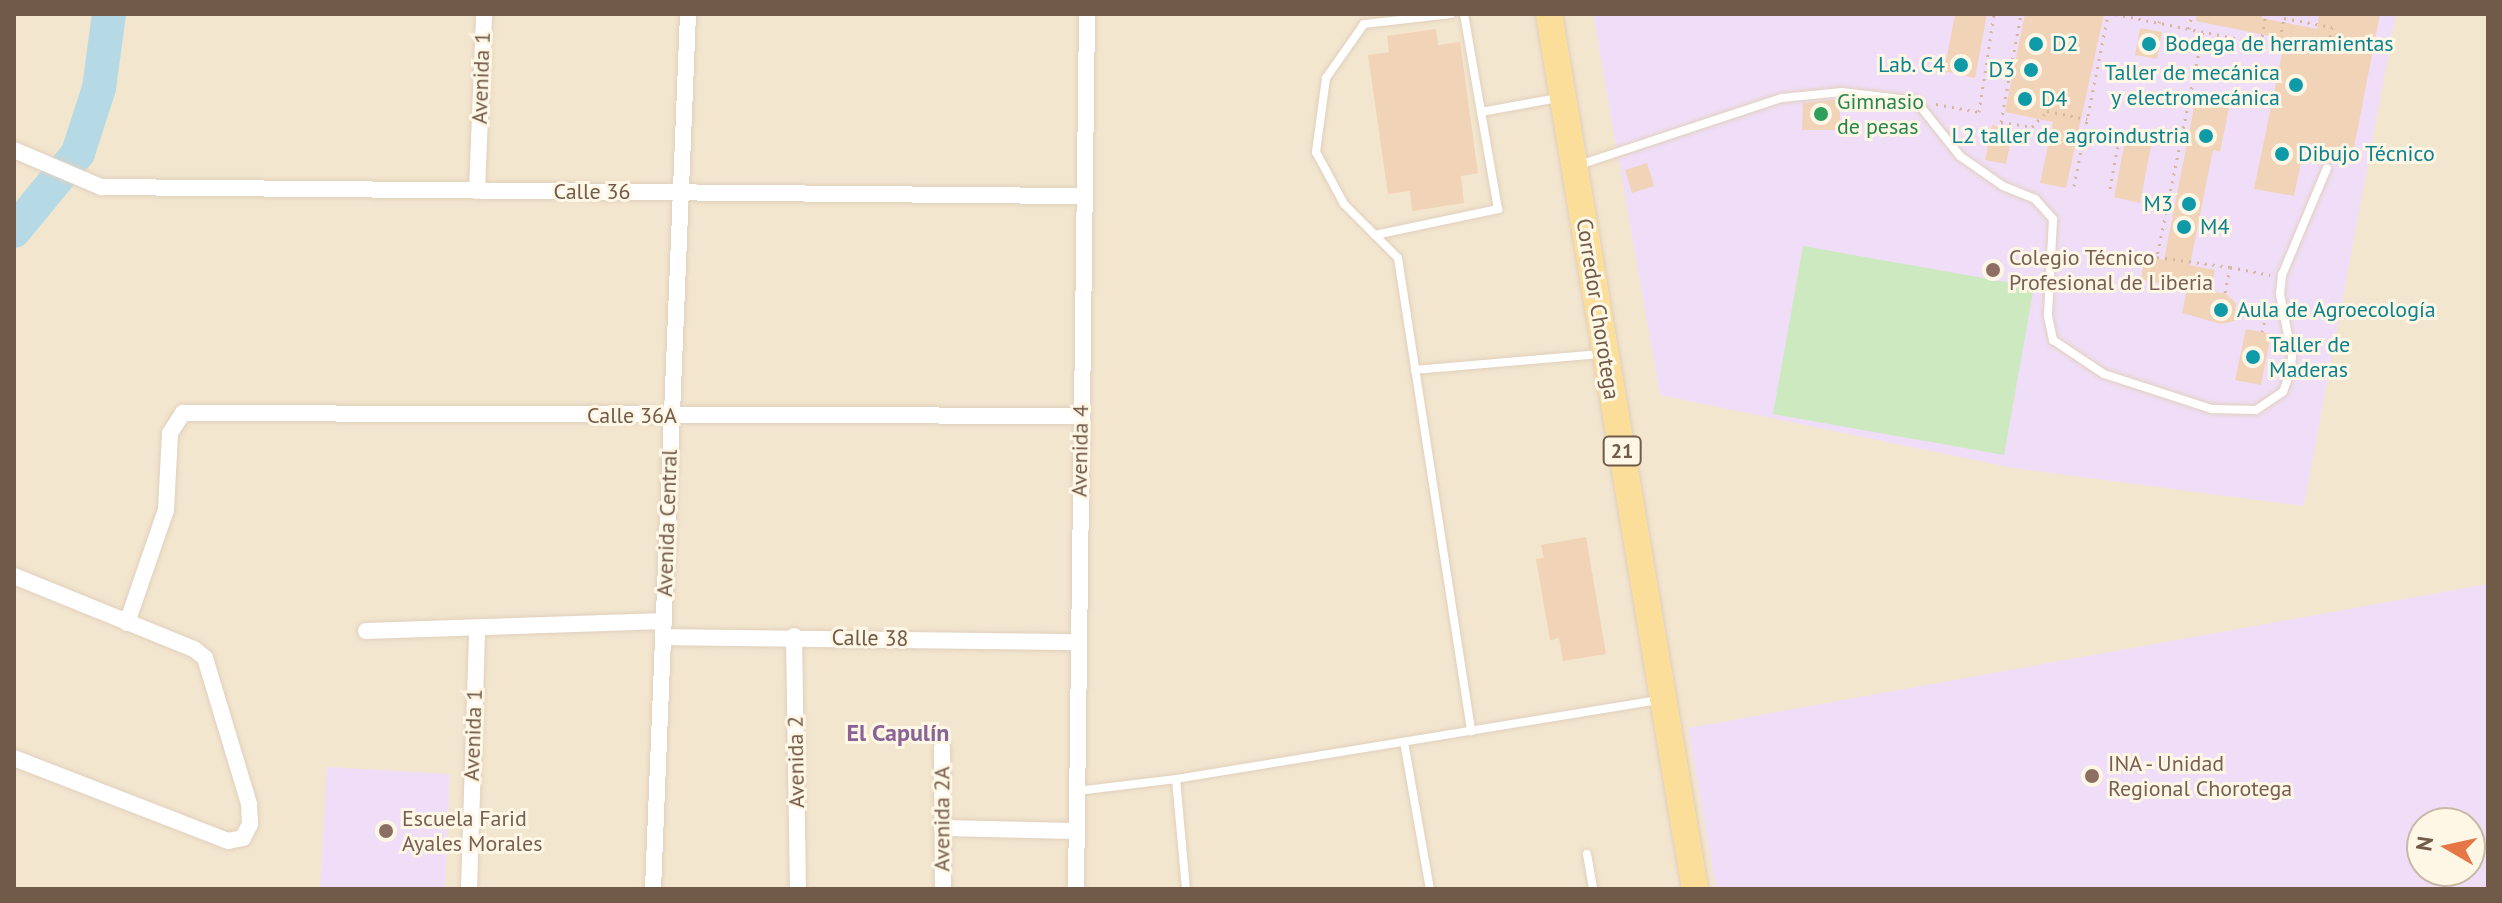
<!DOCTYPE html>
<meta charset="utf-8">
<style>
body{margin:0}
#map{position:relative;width:2502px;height:903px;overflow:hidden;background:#fcf3e0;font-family:"PT Sans",sans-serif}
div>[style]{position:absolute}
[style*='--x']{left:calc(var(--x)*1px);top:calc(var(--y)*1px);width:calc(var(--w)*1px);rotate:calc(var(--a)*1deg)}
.residential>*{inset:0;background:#f3e6cf}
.education>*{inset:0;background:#f0def8}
.green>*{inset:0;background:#cde9c0}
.river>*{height:34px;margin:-17px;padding:0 17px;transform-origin:17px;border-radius:17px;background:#b6dae5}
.building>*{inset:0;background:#f1d3b8}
.path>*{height:3px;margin-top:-1.5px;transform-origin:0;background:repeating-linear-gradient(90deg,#d5b79c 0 2px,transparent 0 8px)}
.roads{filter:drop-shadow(0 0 2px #e0d0bd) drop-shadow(0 0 2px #e0d0bd)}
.service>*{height:8px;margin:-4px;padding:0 4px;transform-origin:4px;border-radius:4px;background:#fff}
.minor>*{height:16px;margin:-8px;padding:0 8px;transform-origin:8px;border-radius:8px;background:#fff}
.primary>*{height:26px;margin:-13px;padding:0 13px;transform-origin:13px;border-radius:13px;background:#fbde99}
.dots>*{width:22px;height:22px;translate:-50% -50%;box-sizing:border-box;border:4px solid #fff7e6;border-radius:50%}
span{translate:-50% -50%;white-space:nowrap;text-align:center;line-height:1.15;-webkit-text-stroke:6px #fff7e6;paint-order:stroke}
.shield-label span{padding:2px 6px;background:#fff7e6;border:2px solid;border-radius:6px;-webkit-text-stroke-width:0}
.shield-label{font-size:20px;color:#725a48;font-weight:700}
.culture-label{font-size:22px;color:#0d838f}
.left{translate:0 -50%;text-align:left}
.right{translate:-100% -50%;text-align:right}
.street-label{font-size:22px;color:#725a48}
.leisure-label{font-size:22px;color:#27864d}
.education-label{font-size:22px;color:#785e54}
.neighbourhood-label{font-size:24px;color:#896396;font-weight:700}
.frame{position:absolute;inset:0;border:16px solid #725a48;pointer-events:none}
.north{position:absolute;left:2406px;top:807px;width:80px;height:80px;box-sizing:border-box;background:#fff7e6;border:2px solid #c7b8a7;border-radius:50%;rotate:279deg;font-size:22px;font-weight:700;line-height:32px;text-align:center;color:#725a48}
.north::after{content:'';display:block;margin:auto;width:28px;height:36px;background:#e67645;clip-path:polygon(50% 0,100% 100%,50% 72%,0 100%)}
</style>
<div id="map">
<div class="residential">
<i style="clip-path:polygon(evenodd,14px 14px,2488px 14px,2488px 889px,14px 889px,14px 14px,2422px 823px,2470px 823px,2470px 871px,2422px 871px,2422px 823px)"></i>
</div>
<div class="education">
<i style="clip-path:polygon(1593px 14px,2396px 14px,2304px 506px,2013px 468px,1660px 395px)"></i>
<i style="clip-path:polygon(evenodd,2488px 584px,2488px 889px,1716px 889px,1688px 728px,2488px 584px,2422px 823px,2470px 823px,2470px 871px,2422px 871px,2422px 823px)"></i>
<i style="clip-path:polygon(327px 767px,450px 774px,445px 889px,320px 889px)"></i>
</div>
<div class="green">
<i style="clip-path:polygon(1803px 246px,2034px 287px,2004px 455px,1773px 414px)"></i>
</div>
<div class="river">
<i style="--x:14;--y:231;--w:101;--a:-50.6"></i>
<i style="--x:78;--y:153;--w:68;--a:-72.1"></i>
<i style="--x:99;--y:88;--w:75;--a:-82.3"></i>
</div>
<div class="building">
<i style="clip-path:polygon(1955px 14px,1987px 14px,1975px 78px,1944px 71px)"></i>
<i style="clip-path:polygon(2025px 14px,2104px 14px,2066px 188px,2040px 183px,2053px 122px,2005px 112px)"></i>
<i style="clip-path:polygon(2197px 14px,2262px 14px,2262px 18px,2317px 29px,2319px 14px,2380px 14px,2353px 153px,2305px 143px,2294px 196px,2254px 189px,2285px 39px,2196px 21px)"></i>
<i style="clip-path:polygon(2140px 28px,2162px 32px,2157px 59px,2135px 55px)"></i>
<i style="clip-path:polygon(1436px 29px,1438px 45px,1460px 42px,1478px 173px,1461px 176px,1464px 203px,1412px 211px,1410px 191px,1388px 194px,1368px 55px,1389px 52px,1387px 36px)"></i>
<i style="clip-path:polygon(2197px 92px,2231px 98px,2220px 152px,2213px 150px,2190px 265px,2215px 270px,2210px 292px,2225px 293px,2236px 303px,2235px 321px,2221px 324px,2182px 313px,2187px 289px,2141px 279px,2145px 256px,2164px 260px)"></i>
<i style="clip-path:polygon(1840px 99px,1840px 130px,1802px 130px,1803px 103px)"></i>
<i style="clip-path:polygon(1992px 125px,2013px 130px,2006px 164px,1985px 160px)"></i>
<i style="clip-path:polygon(2127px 131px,2153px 136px,2140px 203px,2114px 197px)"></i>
<i style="clip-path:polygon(1647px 163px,1654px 186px,1632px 193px,1625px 170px)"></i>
<i style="clip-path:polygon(2246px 329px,2271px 334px,2261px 385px,2235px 380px)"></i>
<i style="clip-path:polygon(1586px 537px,1606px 654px,1563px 661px,1559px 638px,1550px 640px,1536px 559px,1544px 558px,1541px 545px)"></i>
</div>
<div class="path">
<i style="--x:2115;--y:14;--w:171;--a:11.4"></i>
<i style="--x:2159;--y:23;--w:9;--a:-77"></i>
<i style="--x:2189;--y:29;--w:15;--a:-79"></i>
<i style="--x:2203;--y:32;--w:230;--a:101.6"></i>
<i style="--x:2157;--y:257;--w:74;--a:7.8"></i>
<i style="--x:2230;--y:267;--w:26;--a:101"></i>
<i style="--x:2261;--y:44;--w:30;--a:-81"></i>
<i style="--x:2278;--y:47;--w:30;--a:-78"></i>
<i style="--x:2284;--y:18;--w:49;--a:10.6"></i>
<i style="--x:2332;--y:27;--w:15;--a:101"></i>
<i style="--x:2329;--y:42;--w:9;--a:13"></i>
<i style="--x:1936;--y:104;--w:44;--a:10.5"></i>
<i style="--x:1979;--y:112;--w:99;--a:-81.3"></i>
<i style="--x:2001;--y:122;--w:110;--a:-79.5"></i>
<i style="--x:1999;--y:127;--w:5;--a:-68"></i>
<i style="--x:2001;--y:122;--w:31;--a:9"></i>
<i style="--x:2032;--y:127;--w:22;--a:-47"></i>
<i style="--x:2047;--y:111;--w:41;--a:11.3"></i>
<i style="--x:2084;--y:133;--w:36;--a:10"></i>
<i style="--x:2119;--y:139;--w:56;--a:100.3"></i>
<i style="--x:2074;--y:186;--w:175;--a:-78.8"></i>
<i style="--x:2230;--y:267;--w:41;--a:11.3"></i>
<i style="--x:2262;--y:332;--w:27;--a:-77"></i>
</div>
<div class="roads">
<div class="service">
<i style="--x:1451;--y:14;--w:88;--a:173.4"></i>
<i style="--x:1364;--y:24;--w:66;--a:125.1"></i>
<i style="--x:1326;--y:78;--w:75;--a:97.7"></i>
<i style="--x:1316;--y:152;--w:59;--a:61.7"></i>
<i style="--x:1344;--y:204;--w:76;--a:45"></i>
<i style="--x:1398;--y:258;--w:479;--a:81.2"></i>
<i style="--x:1481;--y:112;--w:78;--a:-10.3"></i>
<i style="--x:1579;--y:165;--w:214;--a:-18.3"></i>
<i style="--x:1782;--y:98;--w:60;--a:-5.7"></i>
<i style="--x:1842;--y:92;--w:75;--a:6.9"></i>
<i style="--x:1916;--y:101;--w:70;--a:51.3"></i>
<i style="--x:1960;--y:156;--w:52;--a:34.9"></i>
<i style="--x:2003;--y:186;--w:35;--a:22"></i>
<i style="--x:2035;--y:199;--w:27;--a:48"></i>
<i style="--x:2053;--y:219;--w:97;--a:93"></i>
<i style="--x:2048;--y:316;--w:25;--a:78"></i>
<i style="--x:2053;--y:340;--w:61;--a:33.7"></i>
<i style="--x:2104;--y:374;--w:114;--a:18"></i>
<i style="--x:2212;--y:409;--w:44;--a:1.3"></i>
<i style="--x:2256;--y:410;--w:32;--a:-34"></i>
<i style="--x:2283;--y:392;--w:20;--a:-70"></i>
<i style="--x:2290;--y:373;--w:17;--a:-83"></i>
<i style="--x:2292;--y:356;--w:63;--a:-101"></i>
<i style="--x:2280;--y:294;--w:19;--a:-84"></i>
<i style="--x:2282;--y:275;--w:116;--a:-67.2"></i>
<i style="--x:1375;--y:235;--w:126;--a:-11.9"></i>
<i style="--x:1498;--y:209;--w:198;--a:-99.9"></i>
<i style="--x:1415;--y:370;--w:188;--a:-4.9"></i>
<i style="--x:1404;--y:742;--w:149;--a:80"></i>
<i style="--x:1077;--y:791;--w:100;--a:-6.9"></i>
<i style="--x:1587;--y:854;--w:36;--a:80"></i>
<i style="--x:1186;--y:889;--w:110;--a:-95.2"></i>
<i style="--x:1176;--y:779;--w:491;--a:-9.3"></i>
</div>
<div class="minor">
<i style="--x:14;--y:150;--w:95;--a:23"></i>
<i style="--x:101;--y:187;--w:982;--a:0.53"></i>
<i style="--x:477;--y:191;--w:177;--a:-87.7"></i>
<i style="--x:14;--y:576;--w:194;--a:22.1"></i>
<i style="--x:194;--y:649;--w:14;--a:39"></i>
<i style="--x:205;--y:658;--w:152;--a:73.2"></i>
<i style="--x:249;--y:804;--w:20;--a:87"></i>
<i style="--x:250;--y:824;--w:16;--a:117"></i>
<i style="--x:243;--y:838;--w:15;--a:169"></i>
<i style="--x:228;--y:841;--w:230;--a:-158.8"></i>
<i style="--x:127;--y:623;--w:120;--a:-71"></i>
<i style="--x:166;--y:510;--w:77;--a:-87"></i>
<i style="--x:170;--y:433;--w:24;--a:-57"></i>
<i style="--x:183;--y:413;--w:898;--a:0.19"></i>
<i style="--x:366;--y:631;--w:298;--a:-1.9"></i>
<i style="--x:794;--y:636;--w:253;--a:89.1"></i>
<i style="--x:663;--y:637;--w:414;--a:0.7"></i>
<i style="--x:942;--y:748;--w:141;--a:89.6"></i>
<i style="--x:942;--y:828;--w:134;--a:1.3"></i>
<i style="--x:469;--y:889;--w:261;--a:-88.2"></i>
<i style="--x:653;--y:889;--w:876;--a:-87.71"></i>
<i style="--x:1076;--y:889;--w:875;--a:-89.28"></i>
</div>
<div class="primary">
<i style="--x:1549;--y:14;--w:887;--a:80.53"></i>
</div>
</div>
<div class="dots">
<i style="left:2036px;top:44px;background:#0f9aa8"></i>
<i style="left:2149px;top:44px;background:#0f9aa8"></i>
<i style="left:1961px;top:65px;background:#0f9aa8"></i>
<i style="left:2031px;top:70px;background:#0f9aa8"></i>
<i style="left:2296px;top:85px;background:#0f9aa8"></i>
<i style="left:2025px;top:99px;background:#0f9aa8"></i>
<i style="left:1821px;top:114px;background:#2e9e5b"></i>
<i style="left:2206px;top:136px;background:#0f9aa8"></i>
<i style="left:2282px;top:154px;background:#0f9aa8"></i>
<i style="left:2189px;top:204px;background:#0f9aa8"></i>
<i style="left:2184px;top:227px;background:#0f9aa8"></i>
<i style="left:1993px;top:270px;background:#8d6e63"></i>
<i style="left:2221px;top:310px;background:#0f9aa8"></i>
<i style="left:2253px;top:357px;background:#0f9aa8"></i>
<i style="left:2092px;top:776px;background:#8d6e63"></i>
<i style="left:386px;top:831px;background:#8d6e63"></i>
</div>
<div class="shield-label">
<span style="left:1622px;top:451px">21</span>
</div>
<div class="culture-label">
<span class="left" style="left:2052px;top:44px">D2</span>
<span class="left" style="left:2165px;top:44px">Bodega de herramientas</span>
<span class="right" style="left:1945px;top:65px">Lab. C4</span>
<span class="right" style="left:2015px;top:70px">D3</span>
<span class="right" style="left:2280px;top:85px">Taller de mecánica<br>y electromecánica</span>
<span class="left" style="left:2041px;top:99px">D4</span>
<span class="right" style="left:2190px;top:136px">L2 taller de agroindustria</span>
<span class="left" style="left:2298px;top:154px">Dibujo Técnico</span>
<span class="right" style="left:2173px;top:204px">M3</span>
<span class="left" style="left:2200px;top:227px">M4</span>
<span class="left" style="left:2237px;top:310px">Aula de Agroecología</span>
<span class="left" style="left:2269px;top:357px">Taller de<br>Maderas</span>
</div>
<div class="street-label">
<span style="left:481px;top:78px;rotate:-88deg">Avenida 1</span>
<span style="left:592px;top:192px">Calle 36</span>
<span style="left:1598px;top:309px;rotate:81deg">Corredor Chorotega</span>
<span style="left:632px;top:416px">Calle 36A</span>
<span style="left:1080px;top:451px;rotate:-89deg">Avenida 4</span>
<span style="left:667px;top:523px;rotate:-88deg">Avenida Central</span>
<span style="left:870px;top:638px;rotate:1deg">Calle 38</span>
<span style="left:473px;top:735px;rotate:-88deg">Avenida 1</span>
<span style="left:796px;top:762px;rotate:-91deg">Avenida 2</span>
<span style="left:942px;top:819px;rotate:-90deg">Avenida 2A</span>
</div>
<div class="leisure-label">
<span class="left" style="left:1837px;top:114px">Gimnasio<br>de pesas</span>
</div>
<div class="education-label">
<span class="left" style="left:2009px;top:270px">Colegio Técnico<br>Profesional de Liberia</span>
<span class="left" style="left:2108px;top:776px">INA - Unidad<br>Regional Chorotega</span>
<span class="left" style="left:402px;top:831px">Escuela Farid<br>Ayales Morales</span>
</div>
<div class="neighbourhood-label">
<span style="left:898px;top:733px">El Capulín</span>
</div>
<div class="frame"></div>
<div class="north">N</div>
</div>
